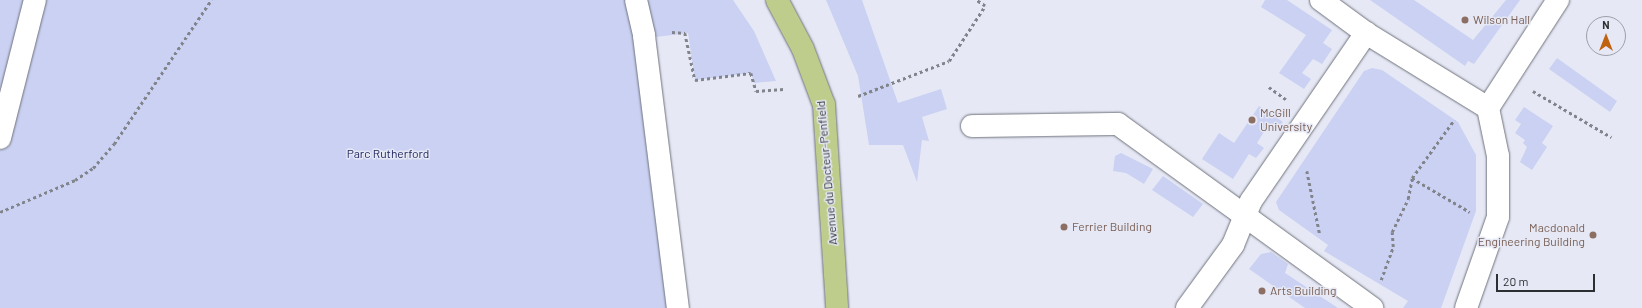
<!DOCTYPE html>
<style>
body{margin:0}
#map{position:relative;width:1642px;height:308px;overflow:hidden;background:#e6e9f5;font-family:Barlow,sans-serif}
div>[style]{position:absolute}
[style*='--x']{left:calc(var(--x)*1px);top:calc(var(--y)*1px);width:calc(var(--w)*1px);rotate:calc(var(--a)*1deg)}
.green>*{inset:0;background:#cad1f2}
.path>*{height:2.5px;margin-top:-1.25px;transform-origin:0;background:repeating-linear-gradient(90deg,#82848c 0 3px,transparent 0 6px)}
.roads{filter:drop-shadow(0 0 1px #6f727c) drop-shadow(0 0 1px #6f727c)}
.minor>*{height:22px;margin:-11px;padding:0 11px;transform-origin:11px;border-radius:11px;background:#fff}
.major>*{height:22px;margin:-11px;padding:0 11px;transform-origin:11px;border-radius:11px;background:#becd8b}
.dots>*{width:11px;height:11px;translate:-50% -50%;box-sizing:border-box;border:2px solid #e6e9f5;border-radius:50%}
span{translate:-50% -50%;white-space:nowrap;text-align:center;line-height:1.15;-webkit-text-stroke:3px #e6e9f5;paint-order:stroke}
.education-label{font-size:12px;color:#785e54}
.left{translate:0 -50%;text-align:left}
.right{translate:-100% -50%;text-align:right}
.park-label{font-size:12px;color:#21265f}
.street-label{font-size:12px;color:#2e2f33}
.north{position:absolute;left:1586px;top:16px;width:40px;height:40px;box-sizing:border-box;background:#e6e9f5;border:1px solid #9c9fa7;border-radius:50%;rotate:0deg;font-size:11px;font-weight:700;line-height:16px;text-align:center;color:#2e2f33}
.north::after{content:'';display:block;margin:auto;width:14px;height:18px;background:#bf6310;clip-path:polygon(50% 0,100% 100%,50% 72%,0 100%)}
.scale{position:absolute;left:1496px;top:274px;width:99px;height:18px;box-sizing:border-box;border:2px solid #2e2f33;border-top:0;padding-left:5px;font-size:12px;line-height:14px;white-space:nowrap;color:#2e2f33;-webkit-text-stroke:3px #e6e9f5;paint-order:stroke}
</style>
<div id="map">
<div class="green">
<i style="clip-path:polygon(0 0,733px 0,754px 31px,776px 81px,754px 83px,751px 73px,695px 80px,688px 33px,656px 37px,679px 308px,0 308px)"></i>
<i style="clip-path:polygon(826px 0,862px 0,898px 103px,941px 89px,947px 109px,922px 117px,929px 141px,922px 140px,917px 182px,903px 145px,869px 145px,858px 76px)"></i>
<i style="clip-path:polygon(1265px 0,1287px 0,1332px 30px,1323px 43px,1332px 49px,1322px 64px,1313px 59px,1302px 73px,1311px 79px,1304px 89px,1279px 73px,1306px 35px,1261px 7px)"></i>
<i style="clip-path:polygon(1370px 0,1414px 0,1473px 40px,1506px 0,1520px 0,1474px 64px,1468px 61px,1465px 66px)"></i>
<i style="clip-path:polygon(1557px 58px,1617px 101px,1610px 112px,1549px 69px)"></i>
<i style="clip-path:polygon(1372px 68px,1382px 70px,1458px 122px,1476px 155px,1476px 211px,1441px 308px,1403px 308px,1408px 301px,1324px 251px,1328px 245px,1279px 210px,1276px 202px,1364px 71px)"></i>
<i style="clip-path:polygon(1259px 106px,1283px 122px,1275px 131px,1267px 127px,1257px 143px,1264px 148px,1256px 158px,1249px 154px,1233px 179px,1202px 159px,1219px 133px,1234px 143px)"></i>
<i style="clip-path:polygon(1524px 107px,1553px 126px,1542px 143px,1547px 147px,1532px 170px,1520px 162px,1527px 147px,1523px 143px,1525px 140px,1515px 133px,1521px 124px,1515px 120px)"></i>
<i style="clip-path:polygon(1121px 153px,1153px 169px,1144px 184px,1126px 173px,1113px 171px,1115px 156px)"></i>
<i style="clip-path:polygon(1163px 176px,1203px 204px,1193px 217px,1152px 190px)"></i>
<i style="clip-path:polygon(1271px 252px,1288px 264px,1285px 273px,1338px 308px,1305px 308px,1249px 269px,1261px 254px)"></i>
</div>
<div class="path">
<i style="--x:672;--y:32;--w:13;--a:4"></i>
<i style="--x:685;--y:33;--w:48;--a:78"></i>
<i style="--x:695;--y:80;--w:56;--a:-7.1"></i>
<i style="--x:751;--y:73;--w:19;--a:74"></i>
<i style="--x:756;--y:91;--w:28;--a:-4"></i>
<i style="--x:1269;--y:87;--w:22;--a:36"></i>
<i style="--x:1533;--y:91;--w:91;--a:30.5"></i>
<i style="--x:858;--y:96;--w:97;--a:-21"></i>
<i style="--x:949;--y:61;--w:66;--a:-56.8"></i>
<i style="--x:985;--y:6;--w:11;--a:-146"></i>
<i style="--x:1307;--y:171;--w:65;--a:78.5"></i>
<i style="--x:1412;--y:178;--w:67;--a:30.4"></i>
<i style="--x:0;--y:212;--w:82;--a:-23.1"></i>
<i style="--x:75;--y:180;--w:22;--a:-34"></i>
<i style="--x:93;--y:168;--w:32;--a:-49"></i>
<i style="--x:114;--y:144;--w:174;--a:-56"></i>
<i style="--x:1381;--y:280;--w:35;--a:-70"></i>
<i style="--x:1393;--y:247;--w:15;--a:-94"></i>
<i style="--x:1392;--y:232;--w:37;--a:-64"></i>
<i style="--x:1408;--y:199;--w:21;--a:-79"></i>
<i style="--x:1412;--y:178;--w:72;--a:-54.1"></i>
</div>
<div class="roads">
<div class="minor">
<i style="--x:636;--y:0;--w:37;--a:77"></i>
<i style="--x:644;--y:36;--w:274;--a:82.9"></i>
<i style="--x:1321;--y:0;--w:56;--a:36.3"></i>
<i style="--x:1366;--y:33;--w:143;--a:31.6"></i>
<i style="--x:972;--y:126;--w:146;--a:-0.8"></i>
<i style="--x:1118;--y:124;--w:314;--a:35.9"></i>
<i style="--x:0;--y:138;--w:142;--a:-75.8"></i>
<i style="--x:1187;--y:308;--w:78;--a:-53.9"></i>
<i style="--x:1233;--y:245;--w:48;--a:-67.8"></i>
<i style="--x:1251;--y:201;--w:204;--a:-55.6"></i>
<i style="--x:1466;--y:308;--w:96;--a:-70.6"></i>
<i style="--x:1498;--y:217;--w:61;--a:-90"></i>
<i style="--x:1498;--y:156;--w:49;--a:-101.8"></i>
<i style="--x:1488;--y:108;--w:129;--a:-57.1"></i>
</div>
<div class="major">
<i style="--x:777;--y:0;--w:55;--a:62"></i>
<i style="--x:803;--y:49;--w:60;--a:69.4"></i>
<i style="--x:824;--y:105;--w:203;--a:86.3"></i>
</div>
</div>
<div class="dots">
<i style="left:1465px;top:20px;background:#8d6e63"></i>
<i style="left:1252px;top:120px;background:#8d6e63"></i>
<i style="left:1064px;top:227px;background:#8d6e63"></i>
<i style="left:1593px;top:235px;background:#8d6e63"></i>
<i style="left:1262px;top:291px;background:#8d6e63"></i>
</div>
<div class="education-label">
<span class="left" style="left:1473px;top:20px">Wilson Hall</span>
<span class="left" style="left:1260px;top:120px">McGill<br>University</span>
<span class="left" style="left:1072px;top:227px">Ferrier Building</span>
<span class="right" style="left:1585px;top:235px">Macdonald<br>Engineering Building</span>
<span class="left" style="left:1270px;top:291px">Arts Building</span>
</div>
<div class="park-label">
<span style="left:388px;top:154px">Parc Rutherford</span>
</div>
<div class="street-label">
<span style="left:827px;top:173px;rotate:-95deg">Avenue du Docteur-Penfield</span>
</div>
<div class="north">N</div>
<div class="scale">20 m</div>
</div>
